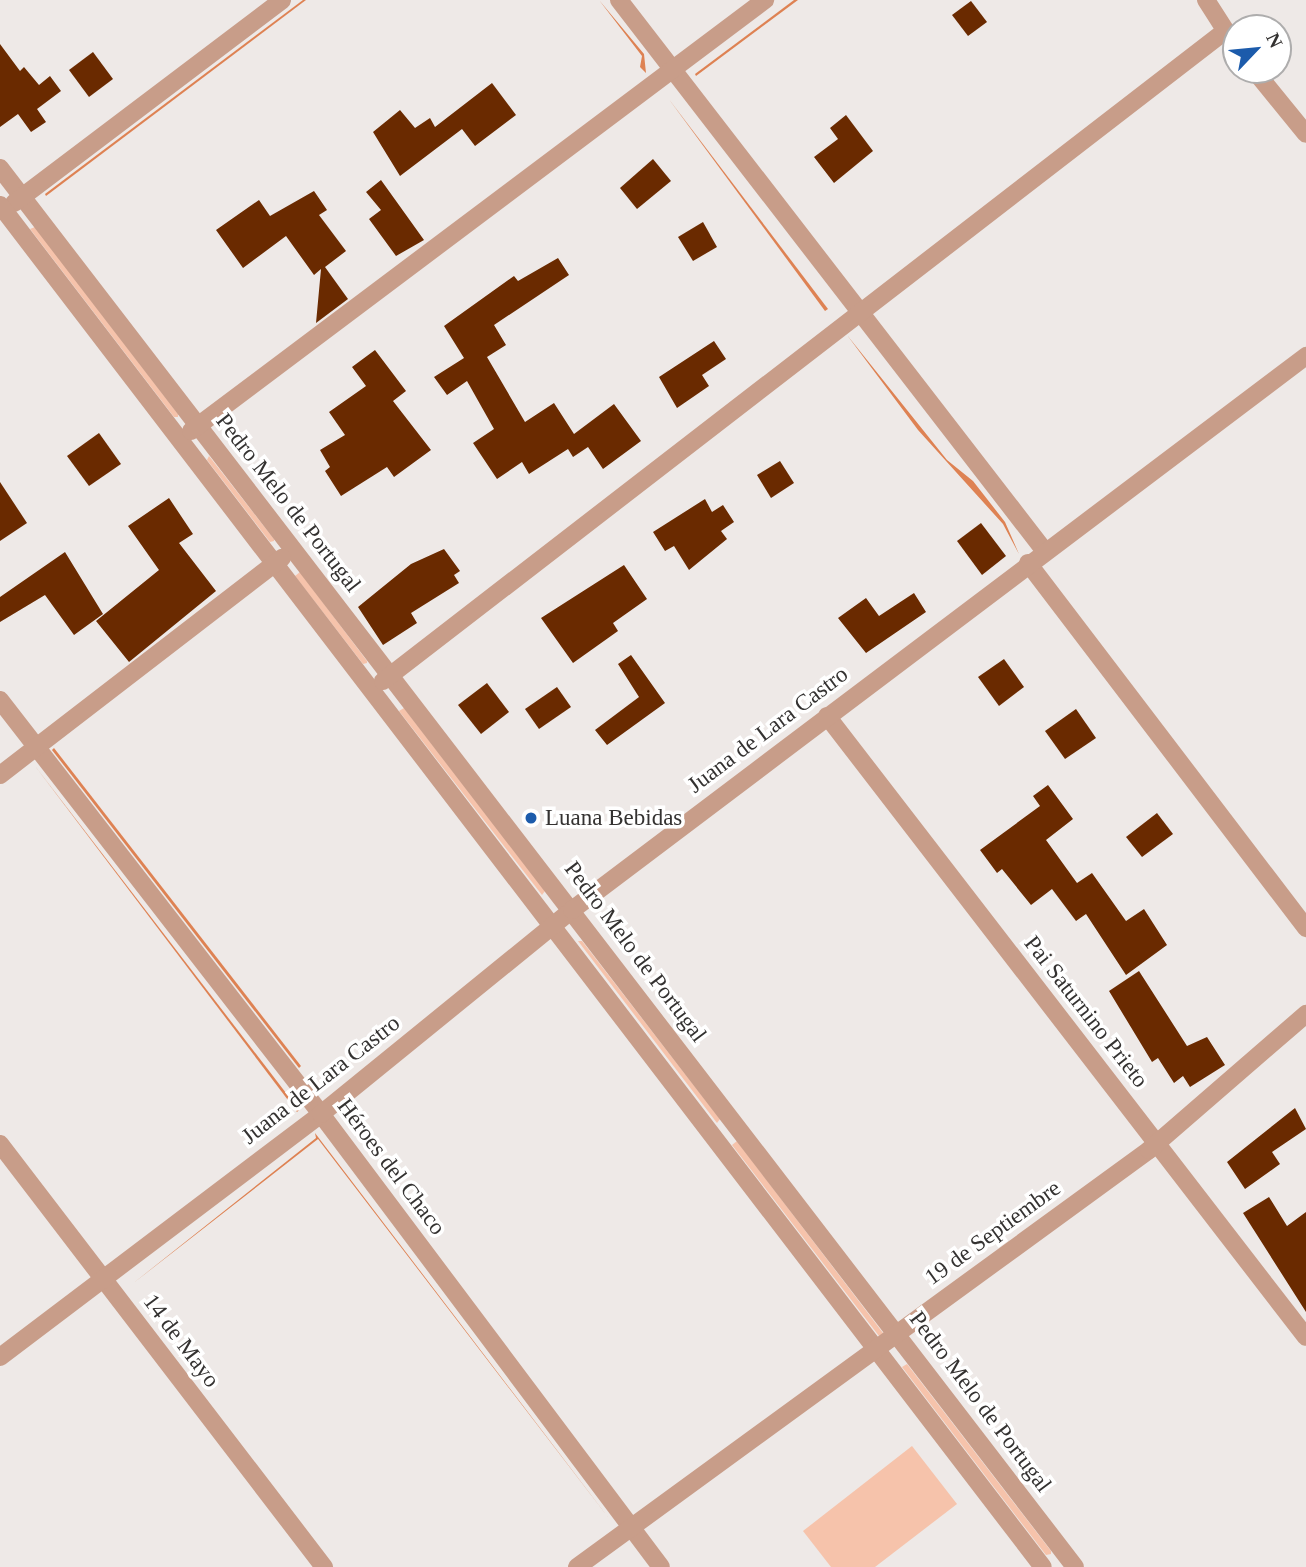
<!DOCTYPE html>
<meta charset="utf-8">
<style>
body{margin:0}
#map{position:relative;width:1306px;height:1567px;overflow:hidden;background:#eee9e7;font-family:"Times New Roman",serif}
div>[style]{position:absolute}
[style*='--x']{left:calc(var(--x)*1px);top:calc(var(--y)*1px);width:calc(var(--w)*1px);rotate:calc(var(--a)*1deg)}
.green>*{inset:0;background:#f6c3ab}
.water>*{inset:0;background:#de8253}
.building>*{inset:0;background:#6a2a00}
.minor>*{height:18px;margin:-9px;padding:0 9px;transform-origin:9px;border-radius:9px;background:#c89d89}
.dots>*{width:19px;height:19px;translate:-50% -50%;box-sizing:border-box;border:4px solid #fff;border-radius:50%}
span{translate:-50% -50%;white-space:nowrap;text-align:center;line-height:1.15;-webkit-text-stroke:7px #fff;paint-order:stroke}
.street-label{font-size:23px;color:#343231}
.poi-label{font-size:23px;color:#343231}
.left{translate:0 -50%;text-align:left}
.north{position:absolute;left:1222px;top:14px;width:70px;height:70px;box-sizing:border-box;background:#fff;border:2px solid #aeadad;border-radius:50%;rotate:64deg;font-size:19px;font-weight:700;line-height:28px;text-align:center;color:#343231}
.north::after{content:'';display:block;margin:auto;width:24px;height:32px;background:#1c5bab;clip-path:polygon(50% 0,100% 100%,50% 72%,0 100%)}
</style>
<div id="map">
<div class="green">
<i style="clip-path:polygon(35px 227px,178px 414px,178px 417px,174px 417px,30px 229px)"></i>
<i style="clip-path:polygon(209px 456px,274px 539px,274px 541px,270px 542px,207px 460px)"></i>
<i style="clip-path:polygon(300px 572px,367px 661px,367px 663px,363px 664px,295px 576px)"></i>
<i style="clip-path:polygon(404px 708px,545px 891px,542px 895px,399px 711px)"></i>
<i style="clip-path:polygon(578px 941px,582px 941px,720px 1119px,717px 1123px)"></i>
<i style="clip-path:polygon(737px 1141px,883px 1333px,884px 1334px,879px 1336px,732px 1145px)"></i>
<i style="clip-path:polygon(907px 1364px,1051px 1551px,1051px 1554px,1046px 1555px,902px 1367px)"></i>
<i style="clip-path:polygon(912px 1446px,957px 1504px,875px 1567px,831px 1567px,803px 1531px)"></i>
</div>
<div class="water">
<i style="clip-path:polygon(303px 0,306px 0,46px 196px,45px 194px)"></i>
<i style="clip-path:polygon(599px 0,644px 54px,646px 73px,640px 67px,642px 56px)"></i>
<i style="clip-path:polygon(794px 0,798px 0,696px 76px,695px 74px)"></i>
<i style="clip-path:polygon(668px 98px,828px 309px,825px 311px)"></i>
<i style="clip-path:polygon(847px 335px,947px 460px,973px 481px,1005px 522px,1019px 554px,1003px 524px,918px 430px)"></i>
<i style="clip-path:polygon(54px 748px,301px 1066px,299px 1068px,52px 750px)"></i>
<i style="clip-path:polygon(35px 766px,299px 1110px,297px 1112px)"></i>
<i style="clip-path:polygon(315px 1133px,614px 1525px,318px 1139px,131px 1285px,316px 1138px)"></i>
</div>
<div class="building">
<i style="clip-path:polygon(971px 1px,987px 22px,968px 36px,952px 15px)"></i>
<i style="clip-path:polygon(0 44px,20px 71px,24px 67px,39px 85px,50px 76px,61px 91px,37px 109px,46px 122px,31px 132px,18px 114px,0 127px)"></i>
<i style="clip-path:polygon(93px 52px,113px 79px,89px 97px,69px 70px)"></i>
<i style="clip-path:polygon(492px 83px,516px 115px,475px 146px,462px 129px,400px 176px,373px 132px,400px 110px,415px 128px,430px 118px,435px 127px)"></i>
<i style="clip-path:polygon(846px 115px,873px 151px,834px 183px,814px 157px,838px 139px,830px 128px)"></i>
<i style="clip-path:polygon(653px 159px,671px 181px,637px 209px,620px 188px)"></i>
<i style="clip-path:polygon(381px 180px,424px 240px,396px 256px,369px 219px,381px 210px,366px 192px)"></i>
<i style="clip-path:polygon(314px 191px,327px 210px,319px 215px,346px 251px,325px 267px,348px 299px,316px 323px,321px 269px,314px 275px,286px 236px,243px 268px,216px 230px,259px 200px,270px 216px)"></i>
<i style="clip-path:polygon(703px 222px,717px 247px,693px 261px,678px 237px)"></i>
<i style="clip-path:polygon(558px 258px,569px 275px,494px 325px,506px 345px,487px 357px,525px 422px,554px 403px,574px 434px,614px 404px,641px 441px,603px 469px,588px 447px,573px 457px,568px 449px,529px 474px,522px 462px,497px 479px,473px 443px,494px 429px,467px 381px,447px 395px,434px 377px,464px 358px,444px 326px,514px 276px,518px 281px)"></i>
<i style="clip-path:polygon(714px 341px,726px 359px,702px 375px,709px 386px,677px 408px,659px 377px)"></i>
<i style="clip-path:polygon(375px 350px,406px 391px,393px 401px,431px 450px,394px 477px,387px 467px,341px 496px,325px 471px,330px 467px,320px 450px,345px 435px,329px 412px,366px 386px,352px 367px)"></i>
<i style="clip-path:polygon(99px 433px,121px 464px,89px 486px,67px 456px)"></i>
<i style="clip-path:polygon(780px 461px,794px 483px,771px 498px,757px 475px)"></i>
<i style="clip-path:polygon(0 482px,27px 523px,0 541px)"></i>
<i style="clip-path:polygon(169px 498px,193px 534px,179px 543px,216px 591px,129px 662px,96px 621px,159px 570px,128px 526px)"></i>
<i style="clip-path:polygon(705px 499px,712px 512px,723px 505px,734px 522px,721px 531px,727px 539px,689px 570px,674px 546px,665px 551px,653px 532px)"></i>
<i style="clip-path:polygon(981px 523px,1006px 556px,982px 575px,957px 541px)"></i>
<i style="clip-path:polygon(444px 549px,460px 571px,454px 575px,459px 583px,411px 613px,417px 623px,383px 645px,358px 607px,411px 564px)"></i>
<i style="clip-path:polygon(65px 552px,103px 614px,74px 635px,45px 595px,0 622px,0 597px)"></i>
<i style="clip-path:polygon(624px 565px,647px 599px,613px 623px,618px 631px,573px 663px,541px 618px)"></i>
<i style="clip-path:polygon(914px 593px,926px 612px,866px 653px,838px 618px,866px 598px,879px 616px)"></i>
<i style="clip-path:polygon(631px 655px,665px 703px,607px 745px,595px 730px,639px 697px,618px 664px)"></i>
<i style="clip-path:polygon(1004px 659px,1024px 687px,999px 706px,978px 677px)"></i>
<i style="clip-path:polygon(487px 683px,509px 712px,481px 734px,458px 705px)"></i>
<i style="clip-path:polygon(557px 687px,571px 707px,539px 729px,525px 709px)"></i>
<i style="clip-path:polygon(1076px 709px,1096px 738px,1065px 759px,1045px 731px)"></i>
<i style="clip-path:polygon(1048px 785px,1073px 819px,1046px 840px,1077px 883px,1092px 873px,1126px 921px,1144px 909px,1167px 945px,1126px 975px,1086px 914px,1076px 921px,1052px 889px,1031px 905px,1002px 869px,997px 873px,980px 850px,1040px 806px,1033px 796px)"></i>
<i style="clip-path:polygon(1157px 813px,1173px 834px,1142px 857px,1126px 837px)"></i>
<i style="clip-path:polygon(1139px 971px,1187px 1046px,1207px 1037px,1225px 1065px,1190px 1087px,1183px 1076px,1174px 1083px,1158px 1058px,1152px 1062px,1109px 991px)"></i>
<i style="clip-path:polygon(1295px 1108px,1306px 1129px,1272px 1152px,1280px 1164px,1245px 1189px,1227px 1162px)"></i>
<i style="clip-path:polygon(1269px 1197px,1287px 1226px,1306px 1212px,1306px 1312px,1243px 1213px)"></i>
</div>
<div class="minor">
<i style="--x:619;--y:0;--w:695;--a:52.31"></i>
<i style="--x:1206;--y:0;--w:56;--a:57.4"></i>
<i style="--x:1254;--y:70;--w:82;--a:50.9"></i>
<i style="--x:0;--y:168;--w:1764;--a:52.46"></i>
<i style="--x:14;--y:203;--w:336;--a:-37.1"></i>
<i style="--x:0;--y:205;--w:1715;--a:52.56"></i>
<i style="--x:191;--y:431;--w:718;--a:-36.9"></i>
<i style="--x:1028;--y:563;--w:459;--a:52.7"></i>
<i style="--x:383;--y:681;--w:1062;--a:-37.66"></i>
<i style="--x:0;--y:700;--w:524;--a:52.21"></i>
<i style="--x:321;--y:1114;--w:566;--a:53.11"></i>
<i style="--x:827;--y:716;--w:784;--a:52.36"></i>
<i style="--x:0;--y:775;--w:356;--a:-37.6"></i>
<i style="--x:0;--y:1144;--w:533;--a:52.55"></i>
<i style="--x:0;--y:1357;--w:403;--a:-37.1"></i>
<i style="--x:321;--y:1114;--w:323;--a:-39.1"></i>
<i style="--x:572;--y:910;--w:920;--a:-37.04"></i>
<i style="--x:577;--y:1567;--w:708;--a:-36.09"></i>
<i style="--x:1149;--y:1150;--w:208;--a:-40.9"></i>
</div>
<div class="dots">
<i style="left:531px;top:818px;background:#1c5bab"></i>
</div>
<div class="street-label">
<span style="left:288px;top:503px;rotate:52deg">Pedro Melo de Portugal</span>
<span style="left:768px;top:730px;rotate:-37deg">Juana de Lara Castro</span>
<span style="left:635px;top:952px;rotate:53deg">Pedro Melo de Portugal</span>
<span style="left:1086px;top:1012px;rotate:52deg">Pai Saturnino Prieto</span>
<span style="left:321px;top:1080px;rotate:-38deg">Juana de Lara Castro</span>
<span style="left:391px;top:1167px;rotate:53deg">Héroes del Chaco</span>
<span style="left:993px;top:1233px;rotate:-36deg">19 de Septiembre</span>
<span style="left:181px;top:1341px;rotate:53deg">14 de Mayo</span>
<span style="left:980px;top:1402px;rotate:53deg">Pedro Melo de Portugal</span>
</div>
<div class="poi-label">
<span class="left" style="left:545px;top:818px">Luana Bebidas</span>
</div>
<div class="north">N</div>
</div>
